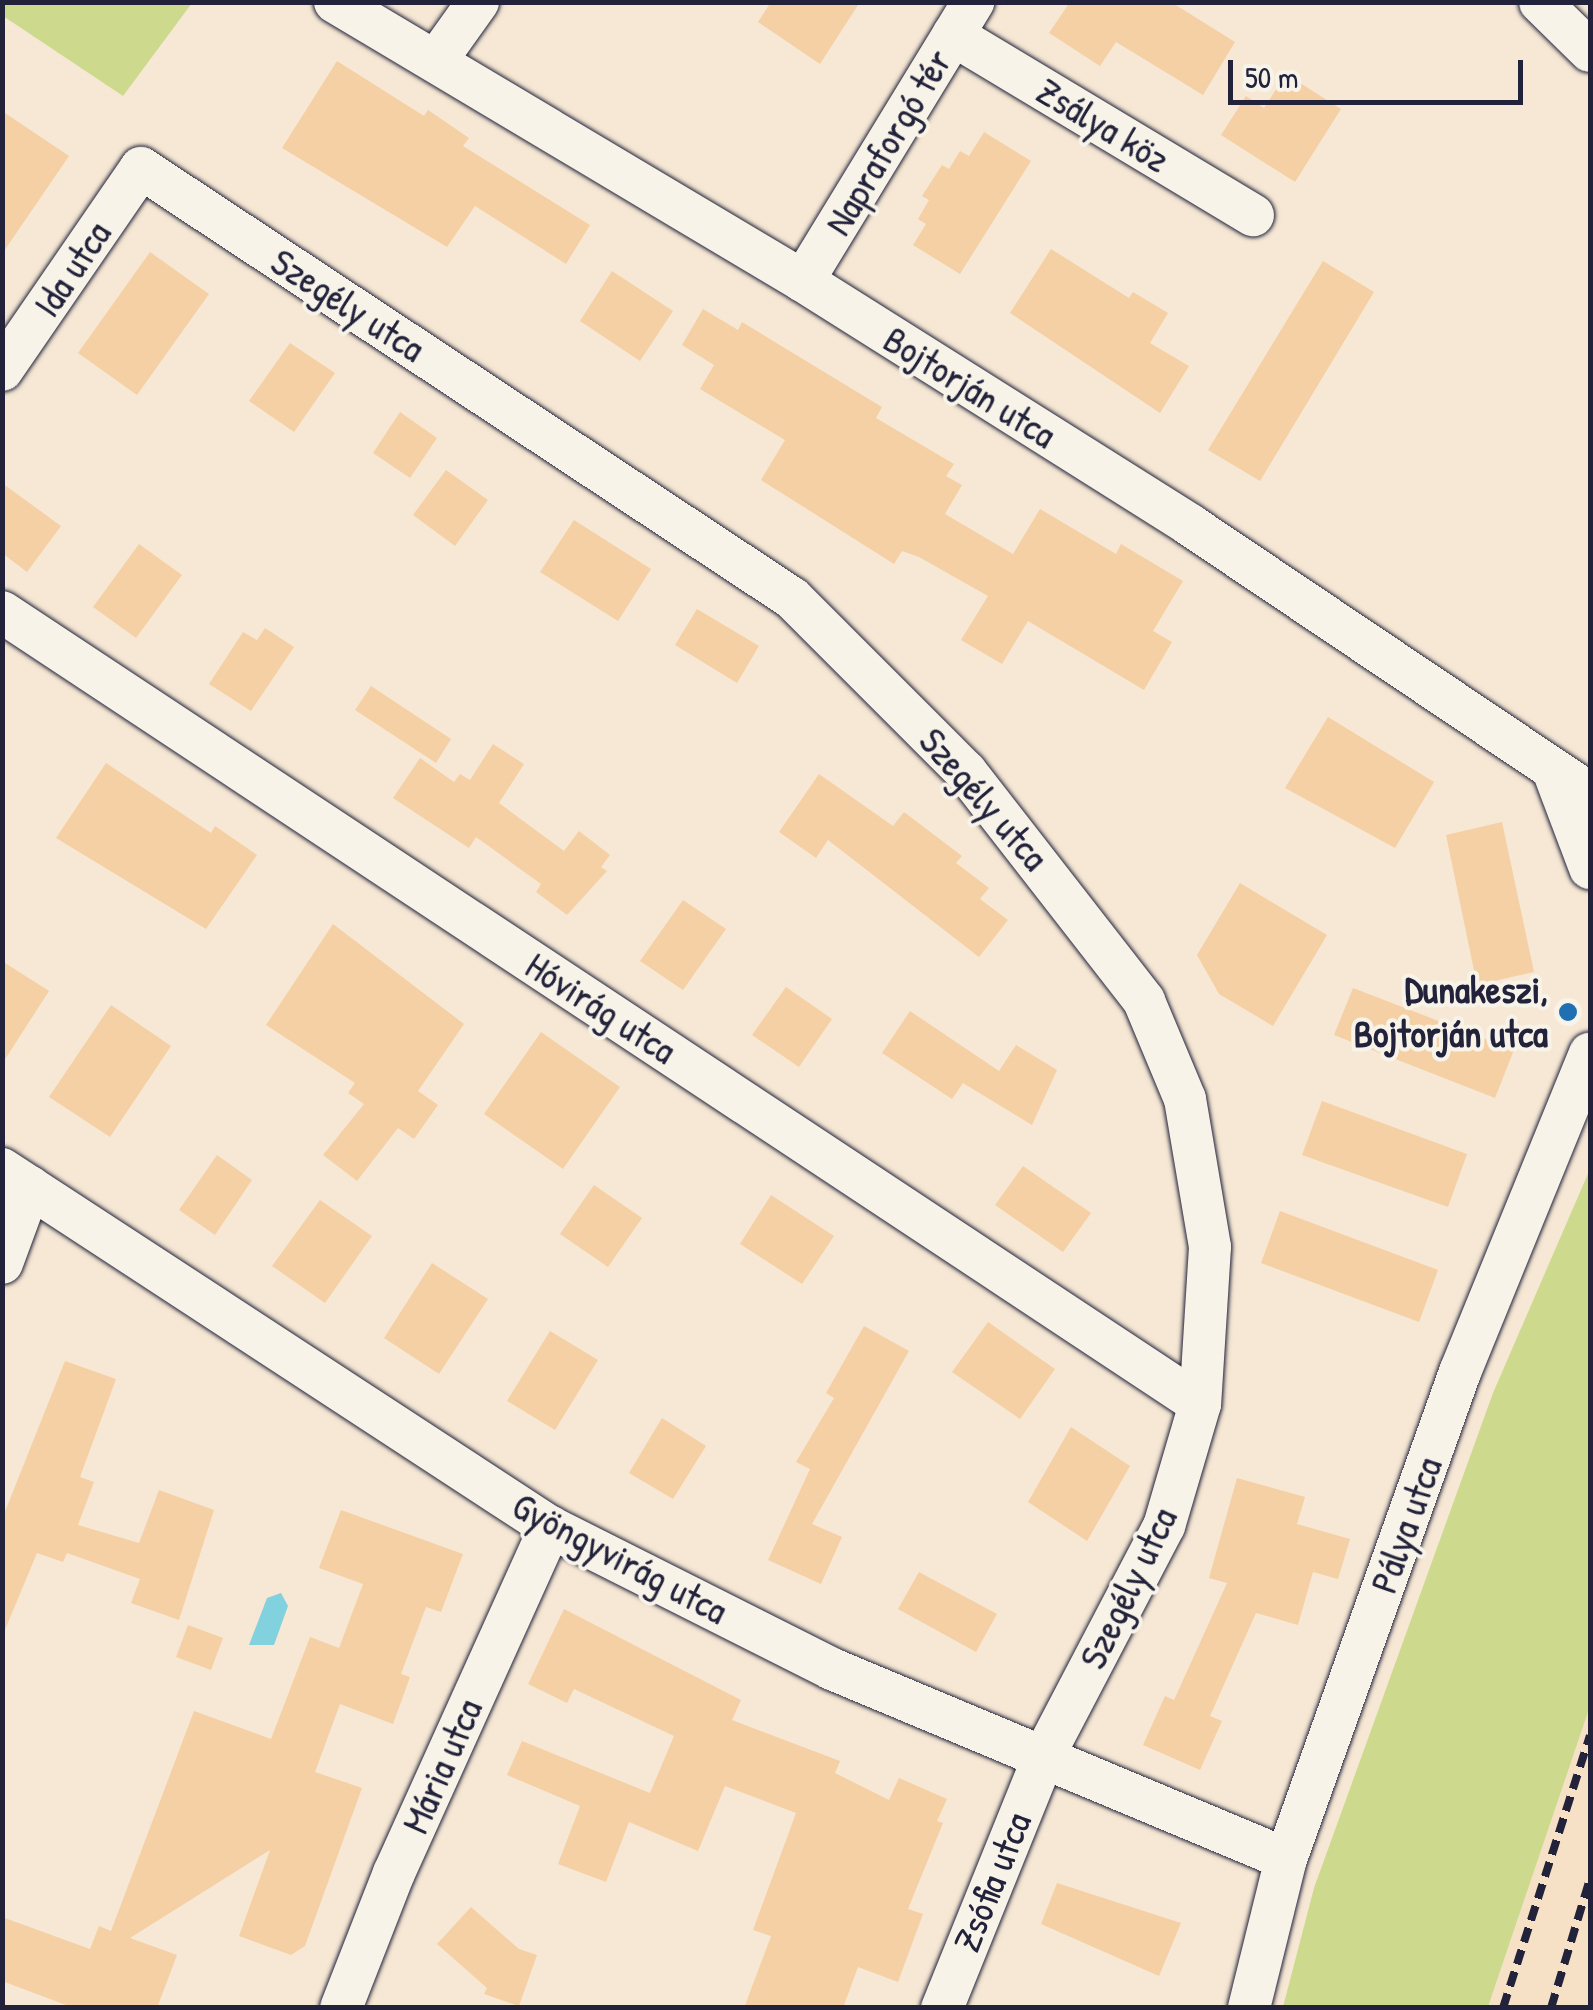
<!DOCTYPE html>
<meta charset="utf-8">
<style>
body{margin:0}
#map{position:relative;width:1593px;height:2010px;overflow:hidden;background:#f6e8d4;font-family:"Patrick Hand",sans-serif}
div>[style]{position:absolute}
[style*='--x']{left:calc(var(--x)*1px);top:calc(var(--y)*1px);width:calc(var(--w)*1px);rotate:calc(var(--a)*1deg)}
.built>*{inset:0;background:#f6e1c6}
.green>*{inset:0;background:#cdda8e}
.water>*{inset:0;background:#82d1de}
.building>*{inset:0;background:#f5d0a5}
.roads{filter:drop-shadow(0 0 2px #22223b) drop-shadow(0 0 2px #22223b)}
.minor>*{height:42px;margin:-21px;padding:0 21px;transform-origin:21px;border-radius:21px;background:#f7f3e8}
.rail>*{height:8px;margin-top:-4px;transform-origin:0;background:repeating-linear-gradient(90deg,#22223b 0 15px,transparent 0 23px)}
.dots>*{width:28px;height:28px;translate:-50% -50%;box-sizing:border-box;border:5px solid #f7f3e8;border-radius:50%}
span{translate:-50% -50%;white-space:nowrap;text-align:center;line-height:1.15;-webkit-text-stroke:8px #f7f3e8;paint-order:stroke}
.street-label{font-size:38px;color:#22223b}
.poi-label{font-size:38px;color:#22223b;font-weight:700}
.right{translate:-100% -50%;text-align:right}
.frame{position:absolute;inset:0;border:5px solid #22223b;pointer-events:none}
.scale{position:absolute;left:1228px;top:60px;width:295px;height:45px;box-sizing:border-box;border:5px solid #22223b;border-top:0;padding-left:12px;font-size:30px;line-height:35px;white-space:nowrap;color:#22223b;-webkit-text-stroke:8px #f7f3e8;paint-order:stroke}
</style>
<div id="map">
<div class="built">
<i style="clip-path:polygon(1590px 1706px,1588px 2007px,1488px 2008px)"></i>
</div>
<div class="green">
<i style="clip-path:polygon(2px 3px,3px 2px,192px 3px,123px 96px,3px 16px)"></i>
<i style="clip-path:polygon(1590px 1169px,1590px 1706px,1488px 2007px,1283px 2007px,1314px 1888px,1493px 1393px)"></i>
</div>
<div class="water">
<i style="clip-path:polygon(281px 1593px,288px 1606px,274px 1645px,249px 1645px,267px 1598px)"></i>
</div>
<div class="building">
<i style="clip-path:polygon(771px 2px,860px 2px,820px 64px,758px 22px)"></i>
<i style="clip-path:polygon(1070px 2px,1171px 2px,1235px 42px,1203px 95px,1116px 42px,1100px 66px,1049px 33px)"></i>
<i style="clip-path:polygon(337px 61px,424px 116px,428px 110px,469px 138px,463px 146px,590px 225px,566px 264px,475px 206px,447px 247px,282px 148px)"></i>
<i style="clip-path:polygon(1286px 74px,1341px 109px,1295px 182px,1221px 135px,1246px 96px,1264px 108px)"></i>
<i style="clip-path:polygon(2px 111px,69px 156px,2px 254px)"></i>
<i style="clip-path:polygon(984px 132px,1031px 161px,960px 274px,913px 245px,926px 224px,918px 219px,929px 200px,922px 196px,942px 165px,949px 169px,960px 151px,969px 156px)"></i>
<i style="clip-path:polygon(1051px 249px,1129px 298px,1133px 292px,1168px 313px,1150px 343px,1189px 366px,1160px 413px,1010px 313px)"></i>
<i style="clip-path:polygon(150px 252px,209px 294px,137px 395px,78px 353px)"></i>
<i style="clip-path:polygon(1323px 261px,1374px 292px,1260px 481px,1208px 450px)"></i>
<i style="clip-path:polygon(612px 271px,673px 311px,640px 361px,580px 321px)"></i>
<i style="clip-path:polygon(703px 309px,738px 330px,742px 322px,882px 407px,876px 418px,954px 464px,946px 476px,962px 485px,945px 514px,1013px 554px,1040px 509px,1116px 554px,1121px 544px,1183px 581px,1153px 631px,1172px 642px,1144px 690px,1028px 621px,1002px 664px,961px 640px,988px 596px,919px 557px,902px 551px,894px 564px,761px 480px,785px 440px,700px 389px,714px 365px,682px 345px)"></i>
<i style="clip-path:polygon(290px 343px,335px 373px,294px 432px,249px 401px)"></i>
<i style="clip-path:polygon(400px 412px,437px 438px,410px 478px,373px 453px)"></i>
<i style="clip-path:polygon(446px 470px,488px 500px,455px 546px,413px 515px)"></i>
<i style="clip-path:polygon(2px 483px,61px 526px,27px 572px,2px 553px)"></i>
<i style="clip-path:polygon(574px 520px,651px 569px,618px 621px,540px 572px)"></i>
<i style="clip-path:polygon(139px 544px,182px 575px,136px 638px,93px 607px)"></i>
<i style="clip-path:polygon(697px 609px,759px 646px,737px 683px,675px 645px)"></i>
<i style="clip-path:polygon(265px 628px,294px 647px,251px 711px,209px 684px,243px 632px,257px 640px)"></i>
<i style="clip-path:polygon(371px 686px,451px 739px,436px 763px,355px 710px)"></i>
<i style="clip-path:polygon(1328px 717px,1434px 782px,1395px 848px,1285px 788px)"></i>
<i style="clip-path:polygon(493px 744px,524px 764px,499px 803px,564px 851px,579px 831px,610px 855px,601px 867px,607px 871px,567px 915px,536px 892px,541px 884px,476px 837px,469px 848px,393px 798px,420px 758px,454px 782px,460px 774px,470px 780px)"></i>
<i style="clip-path:polygon(106px 763px,211px 833px,215px 826px,257px 855px,206px 929px,56px 838px)"></i>
<i style="clip-path:polygon(819px 774px,893px 826px,904px 812px,962px 856px,956px 863px,989px 888px,980px 899px,1008px 920px,979px 957px,828px 840px,816px 858px,779px 832px)"></i>
<i style="clip-path:polygon(1502px 822px,1534px 972px,1477px 985px,1446px 835px)"></i>
<i style="clip-path:polygon(1240px 883px,1327px 935px,1273px 1026px,1219px 994px,1197px 955px)"></i>
<i style="clip-path:polygon(683px 900px,726px 929px,683px 990px,640px 961px)"></i>
<i style="clip-path:polygon(333px 924px,464px 1024px,418px 1091px,438px 1105px,414px 1139px,398px 1128px,357px 1181px,323px 1155px,364px 1104px,348px 1093px,355px 1083px,266px 1025px)"></i>
<i style="clip-path:polygon(2px 961px,49px 991px,2px 1064px)"></i>
<i style="clip-path:polygon(786px 987px,832px 1019px,799px 1067px,752px 1035px)"></i>
<i style="clip-path:polygon(1353px 988px,1514px 1050px,1495px 1098px,1334px 1035px)"></i>
<i style="clip-path:polygon(111px 1005px,171px 1046px,110px 1137px,49px 1097px)"></i>
<i style="clip-path:polygon(910px 1011px,999px 1071px,1016px 1045px,1057px 1070px,1032px 1125px,963px 1083px,952px 1099px,882px 1053px)"></i>
<i style="clip-path:polygon(541px 1032px,620px 1087px,563px 1169px,484px 1114px)"></i>
<i style="clip-path:polygon(1322px 1101px,1467px 1154px,1448px 1207px,1302px 1155px)"></i>
<i style="clip-path:polygon(217px 1155px,252px 1180px,215px 1235px,179px 1210px)"></i>
<i style="clip-path:polygon(1023px 1166px,1091px 1213px,1063px 1252px,995px 1205px)"></i>
<i style="clip-path:polygon(594px 1185px,642px 1218px,608px 1267px,560px 1234px)"></i>
<i style="clip-path:polygon(771px 1195px,834px 1236px,802px 1284px,740px 1244px)"></i>
<i style="clip-path:polygon(320px 1200px,372px 1236px,325px 1303px,272px 1266px)"></i>
<i style="clip-path:polygon(1280px 1211px,1438px 1270px,1419px 1322px,1261px 1263px)"></i>
<i style="clip-path:polygon(432px 1263px,488px 1299px,439px 1374px,384px 1338px)"></i>
<i style="clip-path:polygon(988px 1322px,1055px 1369px,1020px 1419px,952px 1372px)"></i>
<i style="clip-path:polygon(864px 1326px,909px 1351px,812px 1524px,842px 1537px,821px 1584px,768px 1560px,810px 1469px,796px 1462px,834px 1398px,826px 1393px)"></i>
<i style="clip-path:polygon(550px 1331px,598px 1360px,555px 1430px,507px 1401px)"></i>
<i style="clip-path:polygon(65px 1361px,116px 1379px,80px 1477px,94px 1482px,78px 1525px,139px 1543px,159px 1490px,214px 1510px,179px 1620px,131px 1603px,140px 1579px,67px 1553px,63px 1562px,37px 1553px,2px 1637px,2px 1519px)"></i>
<i style="clip-path:polygon(662px 1418px,706px 1446px,673px 1499px,629px 1473px)"></i>
<i style="clip-path:polygon(1071px 1427px,1130px 1466px,1087px 1541px,1028px 1502px)"></i>
<i style="clip-path:polygon(1237px 1478px,1305px 1497px,1297px 1524px,1350px 1539px,1338px 1579px,1313px 1572px,1298px 1625px,1256px 1613px,1210px 1716px,1222px 1721px,1200px 1770px,1143px 1745px,1165px 1696px,1174px 1700px,1227px 1583px,1209px 1578px)"></i>
<i style="clip-path:polygon(341px 1510px,463px 1554px,441px 1612px,426px 1607px,401px 1674px,410px 1677px,393px 1724px,340px 1704px,315px 1772px,362px 1788px,305px 1946px,291px 1955px,239px 1936px,270px 1850px,130px 1938px,177px 1955px,157px 2008px,74px 2008px,2px 1981px,2px 1917px,90px 1949px,99px 1926px,111px 1931px,194px 1711px,271px 1739px,310px 1637px,339px 1648px,363px 1584px,319px 1568px)"></i>
<i style="clip-path:polygon(919px 1572px,997px 1614px,976px 1652px,898px 1609px)"></i>
<i style="clip-path:polygon(564px 1609px,741px 1700px,732px 1720px,840px 1761px,835px 1773px,889px 1800px,899px 1778px,947px 1799px,937px 1821px,943px 1823px,908px 1909px,923px 1914px,898px 1982px,858px 1967px,843px 2008px,744px 2008px,771px 1936px,753px 1930px,796px 1813px,725px 1786px,698px 1851px,629px 1822px,606px 1882px,558px 1864px,580px 1806px,507px 1775px,522px 1741px,650px 1793px,674px 1736px,574px 1689px,567px 1703px,528px 1684px)"></i>
<i style="clip-path:polygon(188px 1625px,223px 1638px,211px 1670px,176px 1657px)"></i>
<i style="clip-path:polygon(1057px 1883px,1181px 1923px,1159px 1976px,1041px 1924px)"></i>
<i style="clip-path:polygon(471px 1907px,519px 1949px,537px 1955px,519px 2006px,484px 1994px,487px 1988px,437px 1944px)"></i>
</div>
<div class="roads">
<div class="minor">
<i style="--x:335;--y:2;--w:545;--a:30.8"></i>
<i style="--x:803;--y:281;--w:457;--a:32.2"></i>
<i style="--x:1190;--y:525;--w:482;--a:33.9"></i>
<i style="--x:1540;--y:2;--w:70;--a:44.4"></i>
<i style="--x:953;--y:35;--w:350;--a:31"></i>
<i style="--x:438;--y:58;--w:69;--a:-54.5"></i>
<i style="--x:803;--y:281;--w:327;--a:-58.6"></i>
<i style="--x:2;--y:370;--w:245;--a:-55.5"></i>
<i style="--x:141;--y:168;--w:780;--a:33.45"></i>
<i style="--x:792;--y:598;--w:246;--a:45"></i>
<i style="--x:966;--y:772;--w:290;--a:52.1"></i>
<i style="--x:1144;--y:1001;--w:106;--a:67.3"></i>
<i style="--x:1185;--y:1099;--w:150;--a:80.4"></i>
<i style="--x:1210;--y:1247;--w:157;--a:93.6"></i>
<i style="--x:1200;--y:1404;--w:127;--a:106.4"></i>
<i style="--x:1164;--y:1526;--w:259;--a:117.6"></i>
<i style="--x:1044;--y:1756;--w:272;--a:112"></i>
<i style="--x:2;--y:612;--w:1436;--a:33.47"></i>
<i style="--x:1553;--y:770;--w:105;--a:69.3"></i>
<i style="--x:2;--y:1169;--w:655;--a:33.16"></i>
<i style="--x:550;--y:1527;--w:316;--a:26.7"></i>
<i style="--x:832;--y:1669;--w:492;--a:22.7"></i>
<i style="--x:2;--y:1263;--w:81;--a:-69.8"></i>
<i style="--x:341;--y:2008;--w:145;--a:-68.6"></i>
<i style="--x:394;--y:1873;--w:380;--a:-65.7"></i>
<i style="--x:1249;--y:2008;--w:154;--a:-76.1"></i>
<i style="--x:1286;--y:1859;--w:517;--a:-70.34"></i>
<i style="--x:1460;--y:1372;--w:344;--a:-67.8"></i>
</div>
</div>
<div class="rail">
<i style="--x:1503;--y:2008;--w:286;--a:-72.3"></i>
<i style="--x:1551;--y:2008;--w:135;--a:-73.2"></i>
</div>
<div class="dots">
<i style="left:1568px;top:1012px;background:#1f6fb2"></i>
</div>
<div class="street-label">
<span style="left:1103px;top:125px;rotate:31deg">Zsálya köz</span>
<span style="left:888px;top:142px;rotate:-59deg">Napraforgó tér</span>
<span style="left:72px;top:269px;rotate:-56deg">Ida utca</span>
<span style="left:348px;top:305px;rotate:33deg">Szegély utca</span>
<span style="left:970px;top:387px;rotate:32deg">Bojtorján utca</span>
<span style="left:984px;top:799px;rotate:49deg">Szegély utca</span>
<span style="left:601px;top:1008px;rotate:33deg">Hóvirág utca</span>
<span style="left:1406px;top:1525px;rotate:-70deg">Pálya utca</span>
<span style="left:620px;top:1558px;rotate:28deg">Gyöngyvirág utca</span>
<span style="left:1128px;top:1588px;rotate:-64deg">Szegély utca</span>
<span style="left:442px;top:1766px;rotate:-66deg">Mária utca</span>
<span style="left:992px;top:1882px;rotate:-68deg">Zsófia utca</span>
</div>
<div class="poi-label">
<span class="right" style="left:1548px;top:1012px">Dunakeszi,<br>Bojtorján utca</span>
</div>
<div class="frame"></div>
<div class="scale">50 m</div>
</div>
